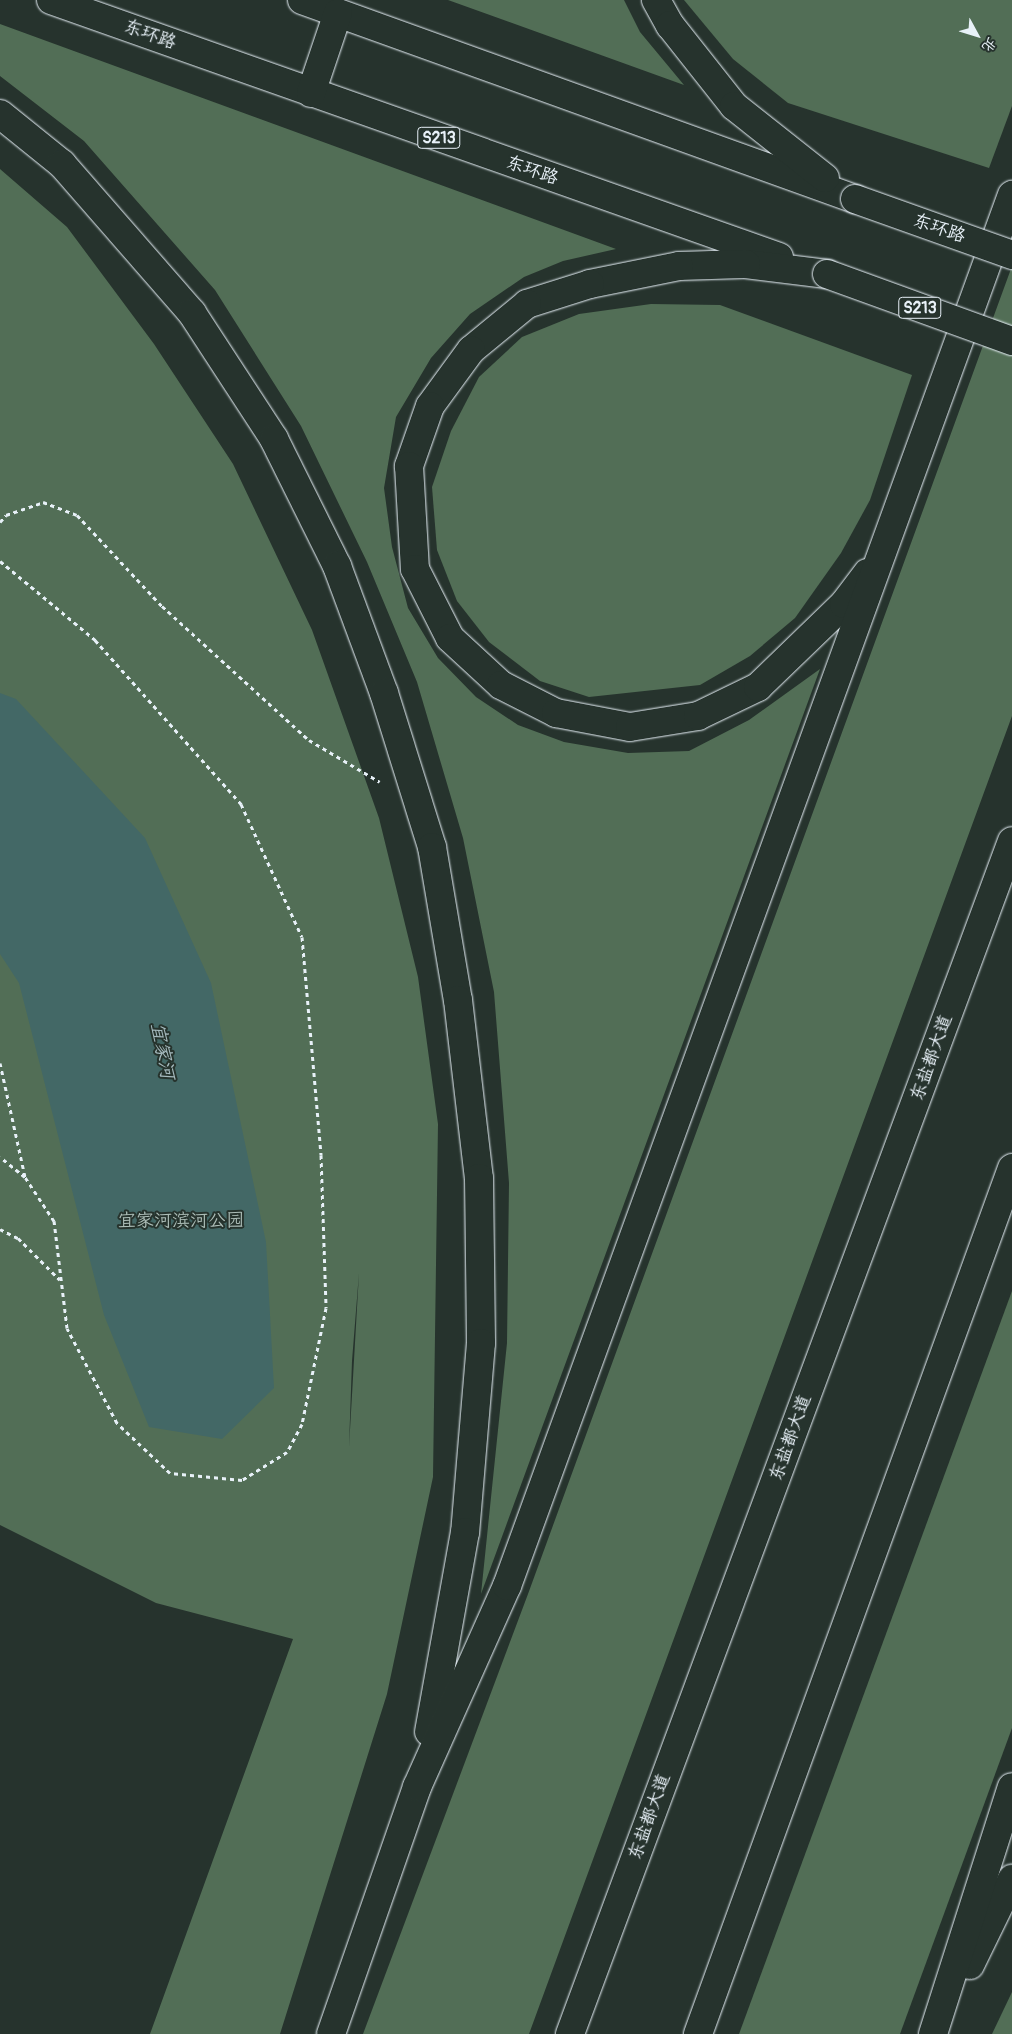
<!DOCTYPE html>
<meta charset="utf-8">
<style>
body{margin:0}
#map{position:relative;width:1012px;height:2034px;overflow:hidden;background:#26332d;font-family:Pangolin,"LXGW WenKai TC",sans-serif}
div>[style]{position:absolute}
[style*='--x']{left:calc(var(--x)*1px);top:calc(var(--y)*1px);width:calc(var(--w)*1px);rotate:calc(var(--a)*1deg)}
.green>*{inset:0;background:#526e56}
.water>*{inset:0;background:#436866}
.path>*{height:3px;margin-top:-1.5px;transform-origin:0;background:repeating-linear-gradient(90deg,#e8f1f8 0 4px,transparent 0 8px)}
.roads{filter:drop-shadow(0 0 1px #e8f1f8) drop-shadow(0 0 1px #e8f1f8)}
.highway>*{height:28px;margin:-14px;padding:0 14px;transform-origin:14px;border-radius:14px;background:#26332d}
.bridges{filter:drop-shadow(0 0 1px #e8f1f8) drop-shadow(0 0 1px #e8f1f8)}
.highway-bridge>*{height:28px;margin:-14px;padding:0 14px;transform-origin:14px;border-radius:14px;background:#26332d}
span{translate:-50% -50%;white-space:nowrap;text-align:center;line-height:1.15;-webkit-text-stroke:4px #26332d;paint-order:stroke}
.shield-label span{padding:1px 4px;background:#26332d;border:1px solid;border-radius:4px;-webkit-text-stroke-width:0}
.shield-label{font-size:16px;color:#e8f1f8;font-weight:700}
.street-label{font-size:18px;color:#e8f1f8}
.park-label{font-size:18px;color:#acbdb7}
.water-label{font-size:19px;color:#a6babe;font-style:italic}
.north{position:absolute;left:952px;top:10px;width:50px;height:50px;-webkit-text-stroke:4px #26332d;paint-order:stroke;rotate:129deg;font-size:14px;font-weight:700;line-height:20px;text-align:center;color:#e8f1f8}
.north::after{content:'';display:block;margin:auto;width:18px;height:22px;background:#e8f1f8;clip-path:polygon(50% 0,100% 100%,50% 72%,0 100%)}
</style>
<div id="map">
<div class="green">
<i style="clip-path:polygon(448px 0,624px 0,640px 32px,684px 85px)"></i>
<i style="clip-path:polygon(684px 0,1012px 0,1012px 106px,989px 168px,788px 103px,733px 59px)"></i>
<i style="clip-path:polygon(0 24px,616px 249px,563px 261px,524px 277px,470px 314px,431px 358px,396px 417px,384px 488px,392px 547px,408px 608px,438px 658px,476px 697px,518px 725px,564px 742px,628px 753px,689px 751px,749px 720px,820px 669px,481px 1594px,507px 1343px,509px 1183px,494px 992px,463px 838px,417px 682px,367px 562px,301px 426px,215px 290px,84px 141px,0 76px)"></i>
<i style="clip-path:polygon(evenodd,0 169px,67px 227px,154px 344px,233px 464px,312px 630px,379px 818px,418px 977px,438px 1124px,433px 1477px,387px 1694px,280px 2034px,150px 2034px,293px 1639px,156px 1603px,0 1525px,0 169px,359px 1273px,349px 1447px,352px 1361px,359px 1273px)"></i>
<i style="clip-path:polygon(1012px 266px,1012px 716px,529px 2034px,363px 2034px,528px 1594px)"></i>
<i style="clip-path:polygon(651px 304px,720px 305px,912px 375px,870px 500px,841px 553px,795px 618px,750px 656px,700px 685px,589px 697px,540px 681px,489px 642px,457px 601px,437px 550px,432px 487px,451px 431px,479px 377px,522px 337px,579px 314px)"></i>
<i style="clip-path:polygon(1012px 1291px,1012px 1728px,900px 2034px,739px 2034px)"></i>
<i style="clip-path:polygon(1012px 1992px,1012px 2034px,992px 2034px)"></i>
</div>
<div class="water">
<i style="clip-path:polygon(0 693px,16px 699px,145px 838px,211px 983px,266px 1242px,274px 1388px,222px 1439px,149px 1427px,104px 1315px,19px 983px,0 954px)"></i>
</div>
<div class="path">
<i style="--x:0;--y:522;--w:9;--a:-49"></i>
<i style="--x:6;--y:515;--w:39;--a:-19"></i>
<i style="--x:43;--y:502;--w:36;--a:21"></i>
<i style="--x:77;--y:515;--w:125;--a:47"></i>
<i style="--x:162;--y:606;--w:199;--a:42.4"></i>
<i style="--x:309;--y:740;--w:82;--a:30.6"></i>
<i style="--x:0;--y:561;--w:124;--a:39.7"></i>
<i style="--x:95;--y:640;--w:220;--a:48.3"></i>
<i style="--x:241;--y:804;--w:146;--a:65.4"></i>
<i style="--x:302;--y:937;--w:219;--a:85"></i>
<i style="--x:321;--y:1155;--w:153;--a:88.1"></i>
<i style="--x:326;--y:1308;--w:118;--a:101.7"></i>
<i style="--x:302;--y:1424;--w:32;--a:118"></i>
<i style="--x:287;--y:1452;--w:53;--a:148.1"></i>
<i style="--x:242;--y:1480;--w:72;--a:-174.4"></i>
<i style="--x:170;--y:1473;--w:73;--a:-136.7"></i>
<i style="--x:117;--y:1423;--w:107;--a:-117.8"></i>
<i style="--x:67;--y:1328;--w:108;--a:-96.9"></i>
<i style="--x:54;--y:1221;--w:53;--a:-123.4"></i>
<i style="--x:25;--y:1177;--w:32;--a:-141"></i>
<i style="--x:0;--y:1063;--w:117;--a:77.6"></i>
<i style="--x:0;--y:1229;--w:20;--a:27"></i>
<i style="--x:18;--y:1238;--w:59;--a:45"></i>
</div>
<div class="roads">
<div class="highway">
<i style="--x:51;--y:0;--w:772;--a:19.44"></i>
<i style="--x:302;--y:0;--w:588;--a:19.79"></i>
<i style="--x:656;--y:0;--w:29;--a:61"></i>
<i style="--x:670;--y:25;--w:103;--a:51.7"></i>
<i style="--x:734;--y:106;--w:116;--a:38.4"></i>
<i style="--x:311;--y:93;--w:84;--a:-71.4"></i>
<i style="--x:0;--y:114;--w:80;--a:38.9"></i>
<i style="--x:62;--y:164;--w:198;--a:48.9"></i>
<i style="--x:192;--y:313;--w:150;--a:56.9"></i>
<i style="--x:274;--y:439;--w:142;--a:63.6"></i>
<i style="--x:337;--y:566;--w:135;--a:69.7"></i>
<i style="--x:384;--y:693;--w:161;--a:72.7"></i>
<i style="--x:432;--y:847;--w:155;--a:80.4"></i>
<i style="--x:458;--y:1000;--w:179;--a:83.3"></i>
<i style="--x:479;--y:1178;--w:165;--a:89.3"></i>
<i style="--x:481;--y:1343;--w:190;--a:94.8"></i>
<i style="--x:465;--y:1532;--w:203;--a:100.2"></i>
<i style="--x:827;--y:274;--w:82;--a:-173"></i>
<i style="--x:746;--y:264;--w:67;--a:178.3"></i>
<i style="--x:679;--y:266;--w:91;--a:168.6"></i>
<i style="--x:590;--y:284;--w:66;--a:162.4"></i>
<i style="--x:527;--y:304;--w:72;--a:140.6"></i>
<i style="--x:471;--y:350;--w:69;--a:126.2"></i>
<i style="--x:430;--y:406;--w:64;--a:109.3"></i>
<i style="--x:409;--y:466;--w:103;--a:86.7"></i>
<i style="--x:415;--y:569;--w:77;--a:63.1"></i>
<i style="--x:450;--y:638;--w:69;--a:42.7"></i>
<i style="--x:501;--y:685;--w:62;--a:27"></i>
<i style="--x:556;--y:713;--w:75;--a:10.7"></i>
<i style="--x:630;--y:727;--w:69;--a:-9.2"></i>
<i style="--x:698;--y:716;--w:67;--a:-25.8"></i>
<i style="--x:758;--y:687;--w:120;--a:-44"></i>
<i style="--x:844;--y:604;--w:39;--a:-53"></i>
<i style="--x:970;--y:1965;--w:96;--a:-64"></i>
<i style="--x:331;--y:2034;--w:262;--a:-70.8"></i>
<i style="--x:417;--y:1787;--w:220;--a:-65.9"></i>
<i style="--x:507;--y:1586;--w:1480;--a:-70.05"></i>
<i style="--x:570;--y:2034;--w:1272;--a:-69.67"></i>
<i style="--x:698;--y:2034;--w:921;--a:-70.07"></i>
<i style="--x:933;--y:2034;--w:259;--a:-72.3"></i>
</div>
</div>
<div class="bridges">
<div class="highway-bridge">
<i style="--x:855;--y:199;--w:167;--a:19.6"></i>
<i style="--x:827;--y:274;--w:197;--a:19.9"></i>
</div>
</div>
<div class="shield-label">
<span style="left:439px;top:138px">S213</span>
<span style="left:920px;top:308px">S213</span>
</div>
<div class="street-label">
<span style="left:150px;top:35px;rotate:20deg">东环路</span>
<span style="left:532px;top:171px;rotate:19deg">东环路</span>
<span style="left:939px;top:229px;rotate:19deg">东环路</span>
<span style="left:932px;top:1058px;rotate:-70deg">东盐都大道</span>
<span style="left:791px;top:1438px;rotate:-70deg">东盐都大道</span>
<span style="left:650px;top:1817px;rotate:-70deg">东盐都大道</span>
</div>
<div class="park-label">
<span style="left:181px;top:1221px">宜家河滨河公园</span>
</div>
<div class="water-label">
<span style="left:162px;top:1051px;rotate:79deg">宜家河</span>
</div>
<div class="north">北</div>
</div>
